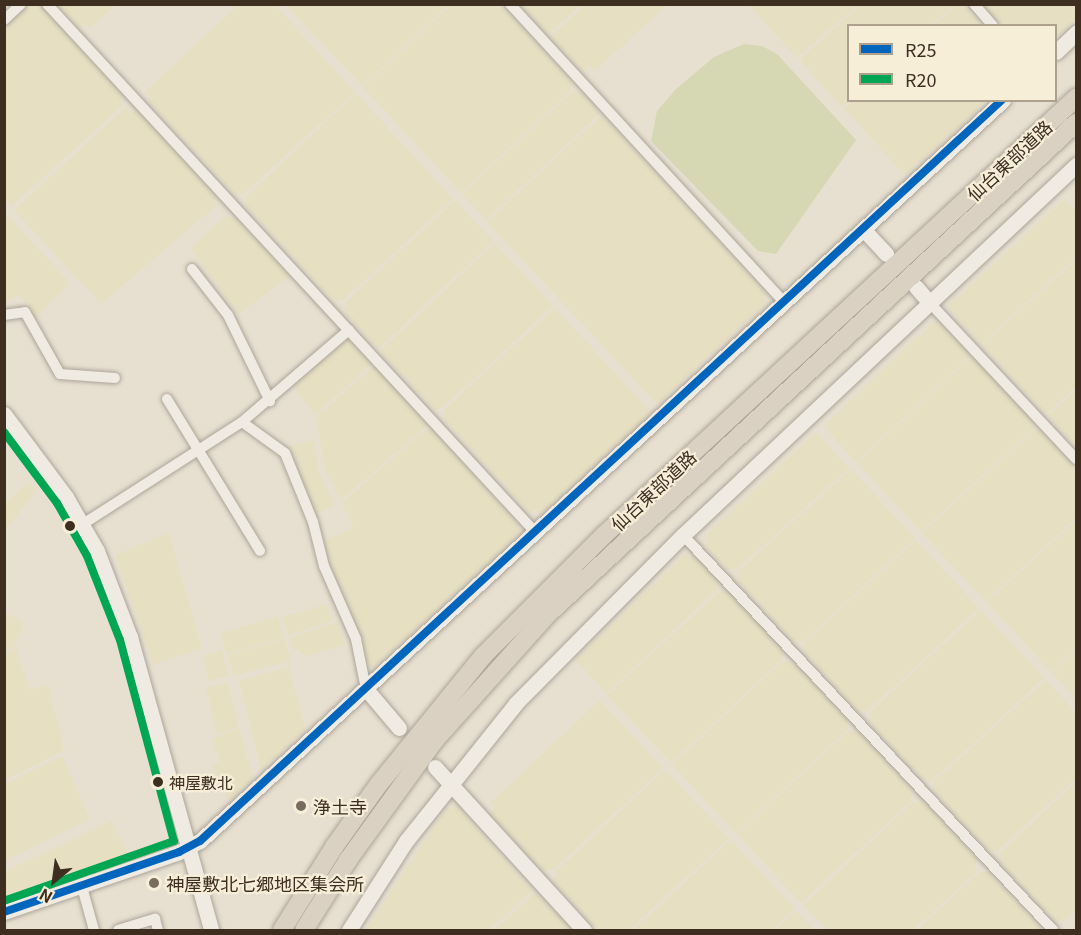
<!DOCTYPE html>
<meta charset="utf-8">
<style>
body{margin:0}
#map{position:relative;width:1081px;height:935px;overflow:hidden;background:#e7e0d1;font-family:Georgia,"Noto Sans JP",serif}
div>[style]{position:absolute}
[style*='--x']{left:calc(var(--x)*1px);top:calc(var(--y)*1px);width:calc(var(--w)*1px);rotate:calc(var(--a)*1deg)}
.farmland>*{inset:0;background:#e6dfc2}
.green>*{inset:0;background:#d6d7b3}
.roads{filter:drop-shadow(0 0 2px #ada599) drop-shadow(0 0 2px #ada599)}
.street>*{height:10px;margin:-5px;padding:0 5px;transform-origin:5px;border-radius:5px;background:#efebe3}
.secondary>*{height:15px;margin:-7.5px;padding:0 7.5px;transform-origin:7.5px;border-radius:7.5px;background:#efebe3}
.highway>*{height:18px;margin:-9px;padding:0 9px;transform-origin:9px;border-radius:9px;background:#dad1c2}
.bus-1>*{height:8px;margin:-4px;padding:0 4px;transform-origin:4px;border-radius:4px;background:#0065bd}
.bus-2>*{height:8px;margin:-4px;padding:0 4px;transform-origin:4px;border-radius:4px;background:#00a651}
.dots>*{width:16px;height:16px;translate:-50% -50%;box-sizing:border-box;border:3px solid #f7eed8;border-radius:50%}
span{translate:-50% -50%;white-space:nowrap;text-align:center;line-height:1.15;-webkit-text-stroke:4.5px #f7eed8;paint-order:stroke}
.bus-label{font-size:16px;color:#3d2e20}
.left{translate:0 -50%;text-align:left}
.street-label{font-size:18px;color:#3d2e20}
.poi-label{font-size:18px;color:#3d2e20}
.frame{position:absolute;inset:0;border:6px solid #3d2e20;pointer-events:none}
.legend{position:absolute;left:847px;top:24px;width:210px;height:78px;box-sizing:border-box;background:#f7eed8;border:2px solid #ada18e;margin:0;padding:8px 10px;list-style:none;font-size:18px;color:#3d2e20}
.legend li{display:flex;align-items:center;gap:12px;height:30px}
.legend b{width:30px;border:2px solid #ada18e}
.north{position:absolute;left:24px;top:851px;width:60px;height:60px;-webkit-text-stroke:4px #f7eed8;paint-order:stroke;rotate:209deg;font-size:16px;font-weight:700;line-height:24px;text-align:center;color:#3d2e20}
.north::after{content:'';display:block;margin:auto;width:21px;height:27px;background:#3d2e20;clip-path:polygon(50% 0,100% 100%,50% 72%,0 100%)}
</style>
<div id="map">
<div class="farmland">
<i style="clip-path:polygon(274px 4px,355px 92px,242px 195px,239px 192px,236px 195px,147px 100px,150px 96px,146px 91px,238px 5px)"></i>
<i style="clip-path:polygon(957px 4px,963px 5px,982px 25px,934px 25px)"></i>
<i style="clip-path:polygon(21px 5px,40px 5px,125px 96px,120px 100px,124px 104px,11px 207px,5px 200px,5px 20px)"></i>
<i style="clip-path:polygon(58px 5px,116px 5px,90px 28px,84px 23px,80px 28px)"></i>
<i style="clip-path:polygon(286px 5px,448px 5px,362px 86px)"></i>
<i style="clip-path:polygon(451px 5px,500px 5px,571px 81px,571px 90px,461px 193px,363px 87px)"></i>
<i style="clip-path:polygon(521px 5px,581px 5px,548px 34px)"></i>
<i style="clip-path:polygon(585px 5px,585px 4px,667px 5px,595px 71px,589px 65px,583px 72px,550px 37px)"></i>
<i style="clip-path:polygon(748px 5px,857px 5px,797px 58px)"></i>
<i style="clip-path:polygon(860px 5px,954px 5px,931px 25px,848px 26px,849px 101px,842px 107px,799px 60px)"></i>
<i style="clip-path:polygon(983px 5px,1076px 5px,1076px 18px,1056px 38px,1056px 26px,1002px 25px)"></i>
<i style="clip-path:polygon(573px 91px,577px 94px,580px 91px,600px 113px,486px 220px,462px 194px)"></i>
<i style="clip-path:polygon(356px 93px,453px 199px,343px 300px,333px 300px,246px 206px,246px 197px)"></i>
<i style="clip-path:polygon(853px 101px,853px 100px,987px 101px,905px 175px,844px 109px)"></i>
<i style="clip-path:polygon(126px 107px,132px 113px,137px 109px,217px 197px,213px 201px,217px 205px,101px 304px,14px 210px)"></i>
<i style="clip-path:polygon(602px 115px,766px 293px,763px 297px,767px 302px,657px 404px,487px 222px)"></i>
<i style="clip-path:polygon(1064px 199px,1076px 212px,1076px 257px,981px 344px,947px 307px)"></i>
<i style="clip-path:polygon(455px 200px,493px 241px,378px 349px,345px 313px,345px 303px)"></i>
<i style="clip-path:polygon(8px 216px,70px 283px,36px 317px,20px 295px,5px 302px,4px 220px)"></i>
<i style="clip-path:polygon(226px 216px,230px 219px,234px 216px,290px 276px,238px 315px,190px 248px)"></i>
<i style="clip-path:polygon(495px 243px,553px 306px,442px 408px,435px 410px,380px 351px)"></i>
<i style="clip-path:polygon(1076px 260px,1076px 386px,1046px 414px,982px 345px)"></i>
<i style="clip-path:polygon(555px 308px,651px 412px,541px 515px,535px 509px,530px 513px,444px 419px,444px 410px)"></i>
<i style="clip-path:polygon(934px 321px,939px 326px,943px 323px,968px 350px,969px 357px,856px 462px,823px 426px)"></i>
<i style="clip-path:polygon(342px 339px,349px 339px,371px 364px,315px 415px,291px 384px)"></i>
<i style="clip-path:polygon(970px 358px,976px 358px,1032px 419px,1033px 429px,921px 531px,857px 463px)"></i>
<i style="clip-path:polygon(374px 366px,428px 425px,341px 500px,325px 470px,316px 417px)"></i>
<i style="clip-path:polygon(1076px 390px,1076px 446px,1048px 416px)"></i>
<i style="clip-path:polygon(425px 430px,433px 431px,517px 523px,520px 533px,371px 670px,323px 542px,354px 528px,342px 503px)"></i>
<i style="clip-path:polygon(1034px 430px,1043px 430px,1076px 466px,1076px 518px,985px 601px,922px 533px)"></i>
<i style="clip-path:polygon(816px 432px,849px 468px,737px 569px,726px 569px,705px 546px,709px 541px,705px 536px)"></i>
<i style="clip-path:polygon(314px 440px,319px 473px,335px 505px,314px 515px,286px 447px)"></i>
<i style="clip-path:polygon(851px 469px,915px 538px,803px 642px,793px 641px,738px 581px,739px 571px)"></i>
<i style="clip-path:polygon(29px 482px,37px 490px,5px 531px,5px 503px)"></i>
<i style="clip-path:polygon(1076px 521px,1076px 649px,1051px 672px,987px 602px)"></i>
<i style="clip-path:polygon(169px 533px,202px 648px,153px 665px,115px 555px)"></i>
<i style="clip-path:polygon(916px 540px,979px 608px,866px 712px,863px 709px,859px 712px,804px 652px,804px 643px)"></i>
<i style="clip-path:polygon(686px 553px,689px 557px,696px 556px,719px 580px,718px 589px,606px 693px,575px 660px)"></i>
<i style="clip-path:polygon(720px 591px,731px 593px,783px 649px,782px 659px,671px 763px,607px 695px)"></i>
<i style="clip-path:polygon(327px 604px,332px 621px,288px 635px,282px 617px)"></i>
<i style="clip-path:polygon(981px 610px,1044px 678px,932px 781px,923px 780px,869px 722px,869px 713px)"></i>
<i style="clip-path:polygon(5px 612px,25px 624px,15px 646px,5px 651px)"></i>
<i style="clip-path:polygon(278px 616px,284px 638px,227px 654px,221px 633px)"></i>
<i style="clip-path:polygon(338px 622px,345px 645px,307px 656px,293px 648px,289px 638px)"></i>
<i style="clip-path:polygon(285px 639px,291px 661px,233px 676px,227px 655px)"></i>
<i style="clip-path:polygon(16px 649px,30px 690px,48px 684px,64px 746px,61px 752px,5px 780px,5px 654px)"></i>
<i style="clip-path:polygon(222px 650px,229px 676px,209px 681px,202px 656px)"></i>
<i style="clip-path:polygon(1076px 651px,1076px 699px,1052px 673px)"></i>
<i style="clip-path:polygon(783px 661px,794px 663px,847px 720px,848px 729px,736px 833px,672px 765px)"></i>
<i style="clip-path:polygon(289px 667px,306px 729px,261px 770px,239px 681px)"></i>
<i style="clip-path:polygon(1046px 680px,1076px 713px,1076px 778px,998px 851px,989px 851px,933px 791px,934px 782px)"></i>
<i style="clip-path:polygon(228px 682px,239px 726px,217px 735px,206px 688px)"></i>
<i style="clip-path:polygon(600px 700px,663px 768px,553px 870px,542px 870px,490px 814px,494px 807px,490px 803px)"></i>
<i style="clip-path:polygon(239px 728px,253px 779px,228px 802px,212px 765px,220px 761px,211px 739px)"></i>
<i style="clip-path:polygon(849px 731px,860px 733px,912px 790px,911px 801px,801px 903px,737px 834px)"></i>
<i style="clip-path:polygon(62px 756px,90px 819px,5px 861px,5px 784px)"></i>
<i style="clip-path:polygon(665px 770px,729px 838px,629px 930px,598px 930px,554px 883px,555px 872px)"></i>
<i style="clip-path:polygon(1076px 782px,1076px 910px,1064px 921px,1054px 921px,999px 862px,1000px 853px)"></i>
<i style="clip-path:polygon(924px 802px,978px 860px,974px 865px,977px 871px,913px 930px,827px 930px,803px 905px,913px 803px)"></i>
<i style="clip-path:polygon(456px 805px,532px 891px,489px 930px,365px 930px,447px 807px,452px 809px)"></i>
<i style="clip-path:polygon(112px 821px,130px 857px,5px 901px,5px 871px)"></i>
<i style="clip-path:polygon(731px 840px,795px 909px,772px 930px,633px 930px)"></i>
<i style="clip-path:polygon(980px 872px,988px 872px,1043px 930px,917px 930px)"></i>
<i style="clip-path:polygon(535px 893px,573px 930px,494px 930px)"></i>
<i style="clip-path:polygon(796px 911px,814px 930px,775px 930px)"></i>
</div>
<div class="green">
<i style="clip-path:polygon(744px 44px,762px 46px,777px 54px,856px 140px,776px 254px,758px 251px,651px 141px,657px 111px,676px 89px,714px 57px)"></i>
</div>
<div class="roads">
<div class="street">
<i style="--x:47;--y:4;--w:720;--a:47.25"></i>
<i style="--x:510;--y:4;--w:405;--a:47.4"></i>
<i style="--x:974;--y:4;--w:29;--a:49"></i>
<i style="--x:4;--y:20;--w:23;--a:-43"></i>
<i style="--x:192;--y:269;--w:58;--a:52"></i>
<i style="--x:228;--y:315;--w:96;--a:64"></i>
<i style="--x:930;--y:303;--w:214;--a:46.9"></i>
<i style="--x:4;--y:315;--w:21;--a:-8"></i>
<i style="--x:25;--y:312;--w:71;--a:60.6"></i>
<i style="--x:60;--y:374;--w:55;--a:4.2"></i>
<i style="--x:167;--y:399;--w:178;--a:58.5"></i>
<i style="--x:242;--y:422;--w:53;--a:35.8"></i>
<i style="--x:285;--y:453;--w:74;--a:67.9"></i>
<i style="--x:313;--y:522;--w:45;--a:76"></i>
<i style="--x:324;--y:566;--w:80;--a:66.3"></i>
<i style="--x:356;--y:639;--w:51;--a:78.7"></i>
<i style="--x:83;--y:524;--w:189;--a:-32.7"></i>
<i style="--x:242;--y:422;--w:141;--a:-40.7"></i>
<i style="--x:683;--y:535;--w:541;--a:46.87"></i>
<i style="--x:82;--y:887;--w:45;--a:74.4"></i>
<i style="--x:118;--y:930;--w:39;--a:-17"></i>
<i style="--x:155;--y:919;--w:11;--a:75"></i>
</div>
<div class="secondary">
<i style="--x:1056;--y:52;--w:28;--a:-44"></i>
<i style="--x:863;--y:229;--w:34;--a:47"></i>
<i style="--x:916;--y:287;--w:21;--a:49"></i>
<i style="--x:4;--y:414;--w:104;--a:53.2"></i>
<i style="--x:66;--y:497;--w:62;--a:60.1"></i>
<i style="--x:97;--y:551;--w:92;--a:69"></i>
<i style="--x:130;--y:637;--w:304;--a:74.5"></i>
<i style="--x:366;--y:689;--w:51;--a:49.8"></i>
<i style="--x:435;--y:767;--w:221;--a:47.6"></i>
<i style="--x:4;--y:912;--w:185;--a:-18.9"></i>
<i style="--x:179;--y:852;--w:24;--a:-28"></i>
<i style="--x:200;--y:841;--w:1093;--a:-42.7"></i>
<i style="--x:349;--y:930;--w:106;--a:-57.4"></i>
<i style="--x:406;--y:841;--w:176;--a:-51.4"></i>
<i style="--x:516;--y:703;--w:237;--a:-45.2"></i>
<i style="--x:683;--y:535;--w:540;--a:-43.27"></i>
</div>
<div class="highway">
<i style="--x:282;--y:930;--w:98;--a:-57.9"></i>
<i style="--x:334;--y:847;--w:77;--a:-54.5"></i>
<i style="--x:379;--y:784;--w:165;--a:-50.9"></i>
<i style="--x:483;--y:656;--w:170;--a:-45"></i>
<i style="--x:603;--y:536;--w:645;--a:-42.8"></i>
<i style="--x:304;--y:930;--w:83;--a:-57.8"></i>
<i style="--x:348;--y:860;--w:147;--a:-54.1"></i>
<i style="--x:434;--y:741;--w:172;--a:-48.1"></i>
<i style="--x:549;--y:613;--w:720;--a:-42.92"></i>
</div>
</div>
<div class="bus-1">
<i style="--x:4;--y:912;--w:185;--a:-18.9"></i>
<i style="--x:179;--y:852;--w:24;--a:-28"></i>
<i style="--x:200;--y:841;--w:1092;--a:-42.74"></i>
</div>
<div class="bus-2">
<i style="--x:4;--y:432;--w:89;--a:53.3"></i>
<i style="--x:57;--y:503;--w:61;--a:60.5"></i>
<i style="--x:87;--y:556;--w:90;--a:68.6"></i>
<i style="--x:120;--y:640;--w:208;--a:75"></i>
<i style="--x:174;--y:841;--w:180;--a:160.6"></i>
</div>
<div class="dots">
<i style="left:70px;top:526px;background:#3d2e20"></i>
<i style="left:158px;top:782px;background:#3d2e20"></i>
<i style="left:301px;top:806px;background:#786c5e"></i>
<i style="left:154px;top:883px;background:#786c5e"></i>
</div>
<div class="bus-label">
<span class="left" style="left:169px;top:782px">神屋敷北</span>
</div>
<div class="street-label">
<span style="left:1009px;top:160px;rotate:-43deg">仙台東部道路</span>
<span style="left:653px;top:490px;rotate:-43deg">仙台東部道路</span>
</div>
<div class="poi-label">
<span class="left" style="left:313px;top:806px">浄土寺</span>
<span class="left" style="left:166px;top:883px">神屋敷北七郷地区集会所</span>
</div>
<div class="frame"></div>
<ul class="legend">
<li><b style="height:8px;background:#0065bd"></b>R25</li>
<li><b style="height:8px;background:#00a651"></b>R20</li>
</ul>
<div class="north">N</div>
</div>
